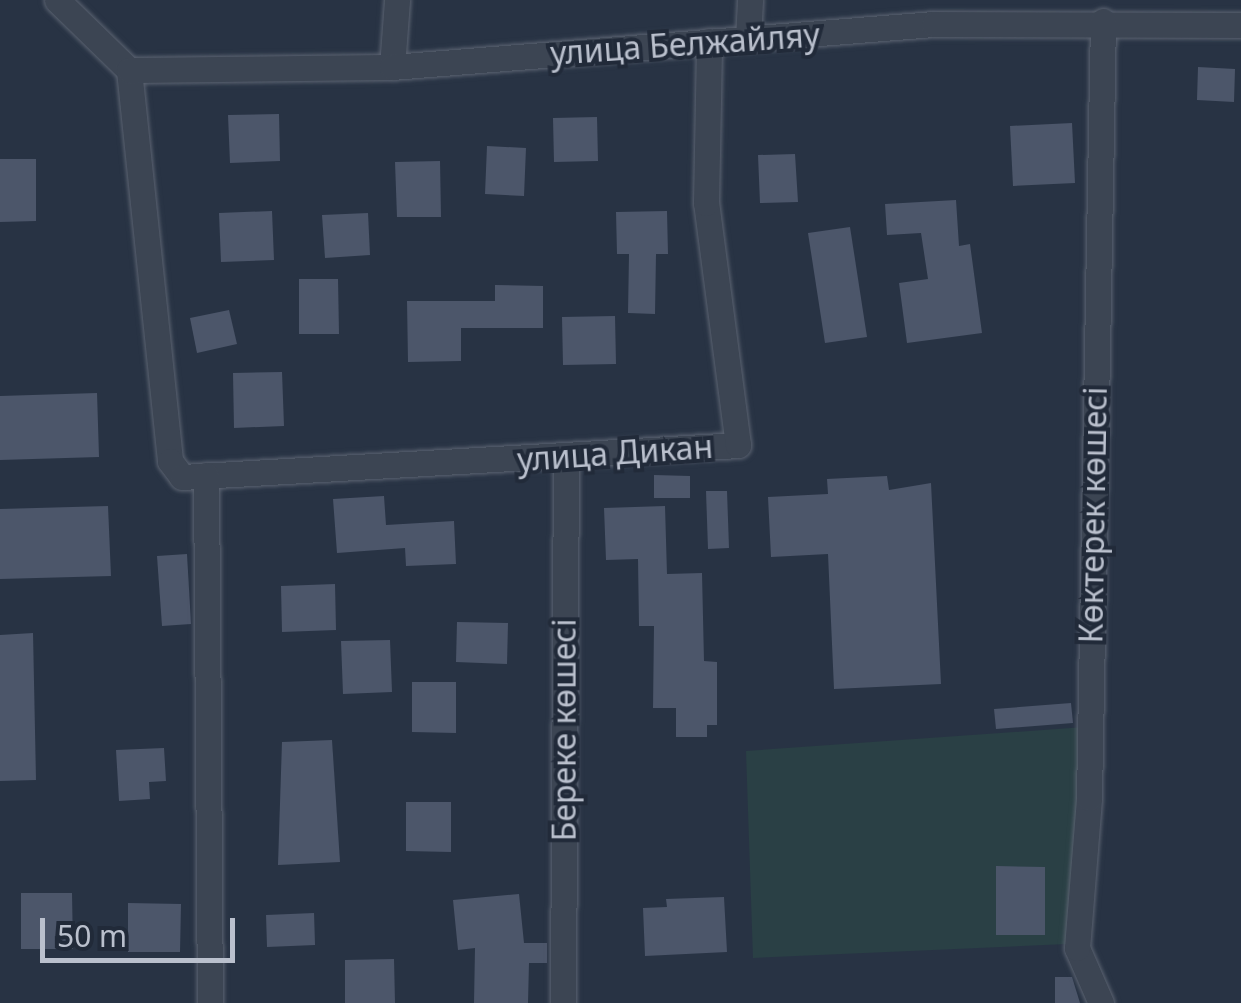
<!DOCTYPE html>
<meta charset="utf-8">
<style>
body{margin:0}
#map{position:relative;width:1241px;height:1003px;overflow:hidden;background:#283344;font-family:"Noto Sans",sans-serif}
div>[style]{position:absolute}
[style*='--x']{left:calc(var(--x)*1px);top:calc(var(--y)*1px);width:calc(var(--w)*1px);rotate:calc(var(--a)*1deg)}
.green>*{inset:0;background:#2a4045}
.building>*{inset:0;background:#4c566a}
.roads{filter:drop-shadow(0 0 2px #5b6371) drop-shadow(0 0 2px #5b6371)}
.minor>*{height:25px;margin:-12.5px;padding:0 12.5px;transform-origin:12.5px;border-radius:12.5px;background:#3c4553}
span{translate:-50% -50%;white-space:nowrap;text-align:center;line-height:1.15;-webkit-text-stroke:8px #212a39;paint-order:stroke}
.street-label{font-size:32px;color:#bac0cd}
.scale{position:absolute;left:40px;top:918px;width:195px;height:45px;box-sizing:border-box;border:5px solid #bac0cd;border-top:0;padding-left:12px;font-size:30px;line-height:35px;white-space:nowrap;color:#bac0cd;-webkit-text-stroke:8px #212a39;paint-order:stroke}
</style>
<div id="map">
<div class="green">
<i style="clip-path:polygon(1085px 727px,1067px 944px,753px 958px,746px 751px)"></i>
</div>
<div class="building">
<i style="clip-path:polygon(1198px 67px,1235px 69px,1234px 102px,1197px 100px)"></i>
<i style="clip-path:polygon(279px 114px,280px 161px,230px 163px,228px 115px)"></i>
<i style="clip-path:polygon(597px 117px,598px 161px,554px 162px,553px 118px)"></i>
<i style="clip-path:polygon(1072px 123px,1075px 183px,1013px 186px,1010px 126px)"></i>
<i style="clip-path:polygon(487px 146px,526px 148px,524px 196px,485px 194px)"></i>
<i style="clip-path:polygon(795px 154px,798px 202px,760px 203px,758px 155px)"></i>
<i style="clip-path:polygon(0 159px,36px 159px,36px 221px,0 222px)"></i>
<i style="clip-path:polygon(440px 161px,441px 217px,397px 217px,395px 162px)"></i>
<i style="clip-path:polygon(956px 200px,959px 246px,970px 244px,982px 333px,907px 343px,899px 283px,928px 279px,921px 233px,887px 235px,885px 204px)"></i>
<i style="clip-path:polygon(272px 211px,274px 260px,221px 262px,219px 213px)"></i>
<i style="clip-path:polygon(667px 211px,668px 254px,656px 254px,655px 314px,628px 313px,629px 254px,617px 254px,616px 212px)"></i>
<i style="clip-path:polygon(368px 213px,370px 255px,325px 258px,322px 215px)"></i>
<i style="clip-path:polygon(850px 227px,867px 337px,825px 343px,808px 233px)"></i>
<i style="clip-path:polygon(299px 279px,338px 279px,339px 334px,299px 334px)"></i>
<i style="clip-path:polygon(495px 285px,543px 286px,543px 328px,461px 328px,461px 361px,408px 362px,407px 301px,495px 301px)"></i>
<i style="clip-path:polygon(229px 310px,237px 344px,197px 353px,190px 318px)"></i>
<i style="clip-path:polygon(615px 316px,616px 364px,563px 365px,562px 317px)"></i>
<i style="clip-path:polygon(282px 372px,284px 426px,234px 428px,233px 373px)"></i>
<i style="clip-path:polygon(97px 393px,99px 457px,0 460px,0 396px)"></i>
<i style="clip-path:polygon(654px 475px,690px 476px,690px 498px,654px 498px)"></i>
<i style="clip-path:polygon(887px 476px,889px 490px,931px 483px,941px 684px,834px 689px,828px 554px,771px 557px,768px 497px,828px 494px,827px 479px)"></i>
<i style="clip-path:polygon(706px 491px,727px 491px,729px 548px,708px 549px)"></i>
<i style="clip-path:polygon(384px 496px,386px 525px,454px 521px,456px 564px,406px 566px,405px 548px,337px 553px,333px 499px)"></i>
<i style="clip-path:polygon(108px 506px,111px 576px,0 579px,0 509px)"></i>
<i style="clip-path:polygon(665px 506px,667px 574px,702px 573px,704px 661px,717px 662px,717px 725px,707px 725px,707px 737px,676px 737px,676px 708px,653px 708px,654px 626px,639px 626px,638px 559px,606px 560px,604px 508px)"></i>
<i style="clip-path:polygon(187px 554px,191px 624px,162px 626px,157px 556px)"></i>
<i style="clip-path:polygon(335px 584px,336px 630px,282px 632px,281px 586px)"></i>
<i style="clip-path:polygon(457px 622px,508px 623px,507px 664px,456px 662px)"></i>
<i style="clip-path:polygon(33px 633px,36px 780px,0 781px,0 635px)"></i>
<i style="clip-path:polygon(390px 640px,392px 692px,343px 694px,341px 641px)"></i>
<i style="clip-path:polygon(412px 682px,456px 682px,456px 733px,412px 732px)"></i>
<i style="clip-path:polygon(1071px 703px,1073px 723px,996px 729px,994px 709px)"></i>
<i style="clip-path:polygon(332px 740px,340px 862px,278px 865px,282px 742px)"></i>
<i style="clip-path:polygon(164px 748px,166px 781px,149px 782px,150px 799px,119px 801px,116px 750px)"></i>
<i style="clip-path:polygon(406px 802px,451px 802px,451px 852px,406px 851px)"></i>
<i style="clip-path:polygon(996px 866px,1045px 867px,1045px 935px,996px 935px)"></i>
<i style="clip-path:polygon(21px 893px,72px 893px,73px 949px,21px 949px)"></i>
<i style="clip-path:polygon(519px 894px,524px 943px,547px 943px,547px 963px,529px 963px,528px 1003px,474px 1003px,475px 948px,458px 950px,453px 900px)"></i>
<i style="clip-path:polygon(724px 897px,727px 952px,645px 956px,643px 908px,667px 907px,666px 899px)"></i>
<i style="clip-path:polygon(128px 903px,181px 904px,180px 952px,128px 952px)"></i>
<i style="clip-path:polygon(314px 913px,315px 945px,267px 947px,266px 915px)"></i>
<i style="clip-path:polygon(394px 959px,395px 1003px,345px 1003px,345px 960px)"></i>
<i style="clip-path:polygon(1055px 977px,1072px 977px,1080px 1003px,1055px 1003px)"></i>
</div>
<div class="roads">
<div class="minor">
<i style="--x:57;--y:0;--w:100;--a:44.2"></i>
<i style="--x:748;--y:39;--w:39;--a:-87"></i>
<i style="--x:392;--y:67;--w:67;--a:-85.7"></i>
<i style="--x:129;--y:70;--w:393;--a:84"></i>
<i style="--x:170;--y:461;--w:20;--a:53"></i>
<i style="--x:182;--y:477;--w:557;--a:-3.29"></i>
<i style="--x:738;--y:445;--w:244;--a:-97.5"></i>
<i style="--x:706;--y:203;--w:162;--a:-88.9"></i>
<i style="--x:129;--y:70;--w:263;--a:-0.7"></i>
<i style="--x:392;--y:67;--w:544;--a:-4.54"></i>
<i style="--x:934;--y:24;--w:307;--a:0.2"></i>
<i style="--x:206;--y:475;--w:528;--a:89.57"></i>
<i style="--x:563;--y:1003;--w:546;--a:-89.69"></i>
<i style="--x:1101;--y:1003;--w:60;--a:-113.6"></i>
<i style="--x:1077;--y:948;--w:150;--a:-85.4"></i>
<i style="--x:1089;--y:798;--w:777;--a:-88.97"></i>
</div>
</div>
<div class="street-label">
<span style="left:685px;top:44px;rotate:-4deg">улица Белжайляу</span>
<span style="left:615px;top:453px;rotate:-4deg">улица Дикан</span>
<span style="left:1093px;top:515px;rotate:-89deg">Көктерек көшесі</span>
<span style="left:564px;top:730px;rotate:-90deg">Береке көшесі</span>
</div>
<div class="scale">50 m</div>
</div>
